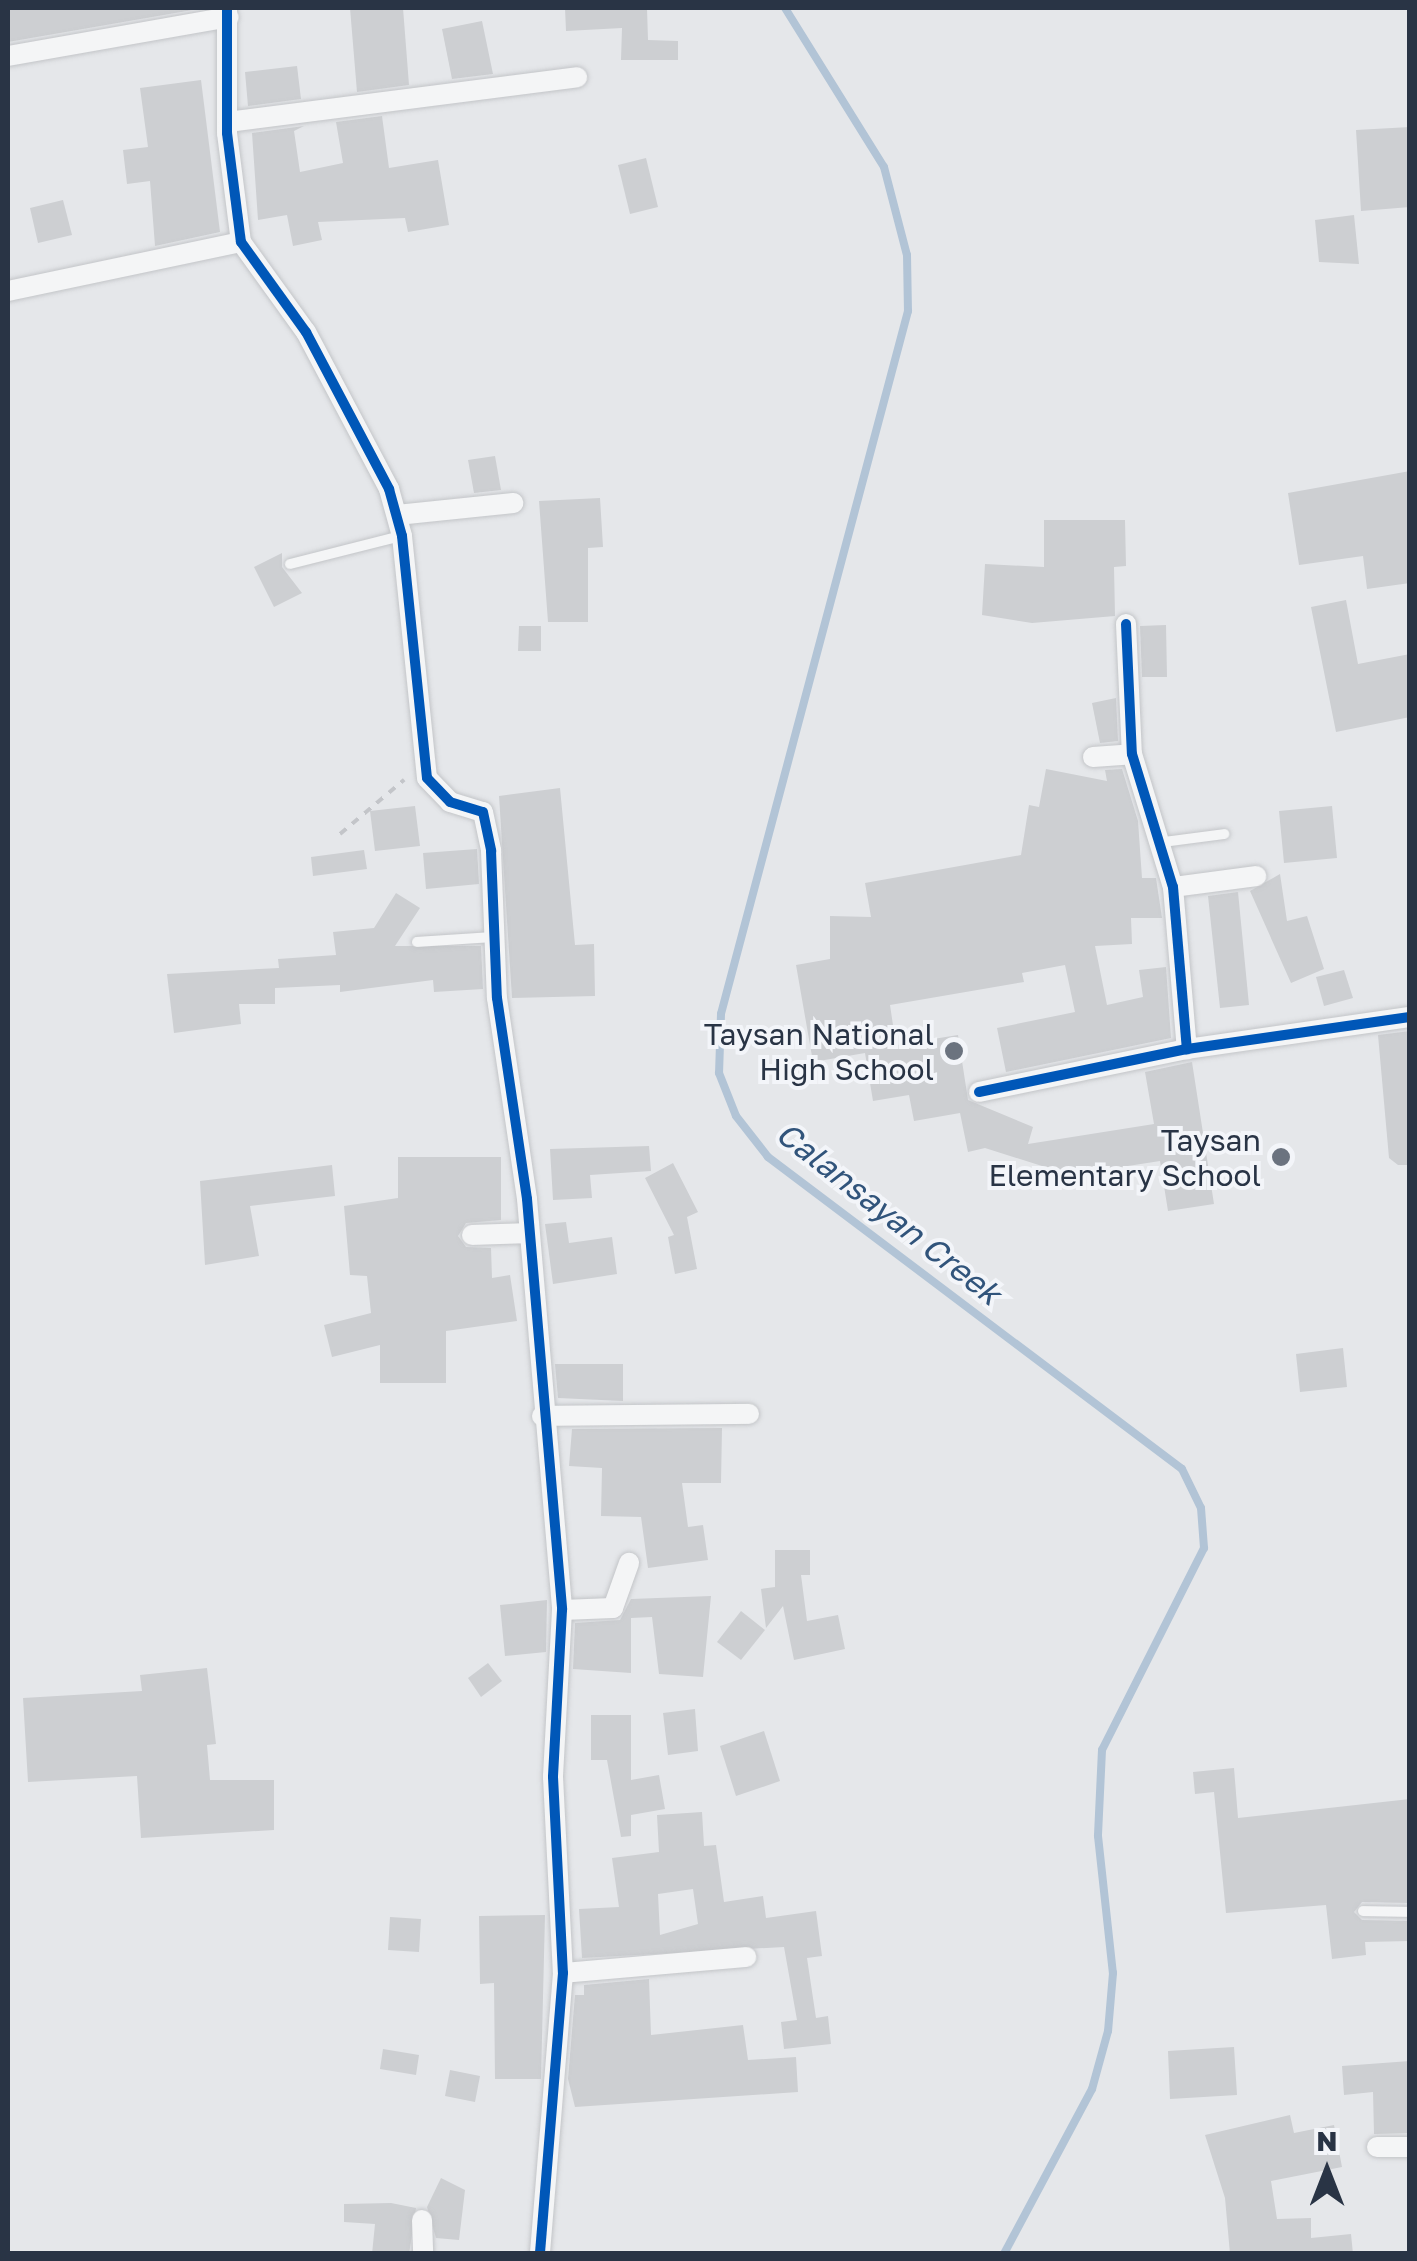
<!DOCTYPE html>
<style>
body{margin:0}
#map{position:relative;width:1417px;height:2261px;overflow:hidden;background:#e5e7ea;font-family:"Golos Text",sans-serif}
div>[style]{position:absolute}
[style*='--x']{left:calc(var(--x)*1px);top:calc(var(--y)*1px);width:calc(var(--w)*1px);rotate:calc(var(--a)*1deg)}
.stream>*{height:8px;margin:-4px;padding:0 4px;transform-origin:4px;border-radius:4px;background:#b2c4d6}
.building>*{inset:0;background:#cdcfd2}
.path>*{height:4px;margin-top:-2px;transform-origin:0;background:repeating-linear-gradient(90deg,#c3c5c9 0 8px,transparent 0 16px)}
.roads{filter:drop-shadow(0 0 2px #c3c5c8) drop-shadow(0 0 2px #c3c5c8)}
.lane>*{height:10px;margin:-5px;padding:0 5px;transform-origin:5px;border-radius:5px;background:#f4f5f6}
.street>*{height:20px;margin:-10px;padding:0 10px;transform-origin:10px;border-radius:10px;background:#f4f5f6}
.cycleway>*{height:10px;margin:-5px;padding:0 5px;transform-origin:5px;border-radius:5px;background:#0057b8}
.dots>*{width:28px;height:28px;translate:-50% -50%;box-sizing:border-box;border:5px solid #f3f5f9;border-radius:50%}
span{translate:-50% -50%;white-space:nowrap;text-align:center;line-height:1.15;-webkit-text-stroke:8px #f3f5f9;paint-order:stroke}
.poi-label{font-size:30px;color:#293445}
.right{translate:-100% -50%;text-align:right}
.water-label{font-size:32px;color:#31547b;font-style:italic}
.frame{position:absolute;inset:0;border:10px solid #293445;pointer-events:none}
.north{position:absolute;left:1277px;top:2121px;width:100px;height:100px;-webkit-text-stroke:8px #f3f5f9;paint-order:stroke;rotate:0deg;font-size:28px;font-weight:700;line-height:40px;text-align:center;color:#293445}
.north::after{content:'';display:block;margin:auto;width:35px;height:45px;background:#293445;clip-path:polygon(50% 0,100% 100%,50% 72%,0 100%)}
</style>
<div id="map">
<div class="stream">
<i style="--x:785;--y:8;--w:187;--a:58.1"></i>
<i style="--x:884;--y:167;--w:91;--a:75.4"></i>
<i style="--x:907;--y:255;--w:56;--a:89"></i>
<i style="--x:908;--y:311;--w:727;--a:104.9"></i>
<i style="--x:721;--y:1014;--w:59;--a:91.9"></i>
<i style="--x:719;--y:1073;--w:46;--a:68.4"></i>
<i style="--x:736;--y:1116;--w:52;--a:52"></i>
<i style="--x:768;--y:1157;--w:518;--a:37"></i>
<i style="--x:1182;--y:1469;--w:43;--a:64"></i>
<i style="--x:1201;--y:1508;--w:40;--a:85.7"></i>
<i style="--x:1204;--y:1548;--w:226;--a:116.8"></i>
<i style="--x:1102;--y:1750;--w:86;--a:92.7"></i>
<i style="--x:1098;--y:1836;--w:138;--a:83.8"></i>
<i style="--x:1113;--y:1973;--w:58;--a:94.9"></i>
<i style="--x:1108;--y:2031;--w:60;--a:105.4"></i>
<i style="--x:1092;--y:2089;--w:187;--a:118.1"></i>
</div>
<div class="building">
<i style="clip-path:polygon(8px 8px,204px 8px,8px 42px)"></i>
<i style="clip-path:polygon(350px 8px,403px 8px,409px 85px,357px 92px)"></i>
<i style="clip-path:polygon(565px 8px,647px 8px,648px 40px,678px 41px,678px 60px,621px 60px,622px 28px,566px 31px)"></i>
<i style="clip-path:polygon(482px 21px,493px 74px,452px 79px,442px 29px)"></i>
<i style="clip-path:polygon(297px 66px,301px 99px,248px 106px,245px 72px)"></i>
<i style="clip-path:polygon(201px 80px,220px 232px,155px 246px,150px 181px,127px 184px,123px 150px,148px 147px,140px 88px)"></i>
<i style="clip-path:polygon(382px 116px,389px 168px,438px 160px,449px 225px,408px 232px,405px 218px,318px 222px,322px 240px,293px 246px,287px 215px,258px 220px,252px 133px,304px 126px,294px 131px,300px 172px,343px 163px,336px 122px)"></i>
<i style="clip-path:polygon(1410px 127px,1410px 207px,1361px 211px,1356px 130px)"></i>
<i style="clip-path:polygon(646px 158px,658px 207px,630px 214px,618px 165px)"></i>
<i style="clip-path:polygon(63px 200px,72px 235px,38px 243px,30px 208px)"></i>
<i style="clip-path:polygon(1354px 215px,1359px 264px,1319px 262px,1315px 220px)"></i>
<i style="clip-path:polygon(495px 456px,501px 490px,474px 493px,468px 460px)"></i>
<i style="clip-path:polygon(1410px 471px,1410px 583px,1367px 589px,1363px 556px,1299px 565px,1288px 493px)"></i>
<i style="clip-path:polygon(600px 498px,603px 547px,588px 548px,588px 622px,548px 622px,539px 501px)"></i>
<i style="clip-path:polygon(1044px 520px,1125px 520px,1126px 566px,1114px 567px,1115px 616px,1032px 623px,982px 615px,985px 564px,1044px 567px)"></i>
<i style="clip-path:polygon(282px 553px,282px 567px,302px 593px,274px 607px,254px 567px)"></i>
<i style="clip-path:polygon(1346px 600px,1358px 664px,1410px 654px,1410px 717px,1336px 732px,1311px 607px)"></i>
<i style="clip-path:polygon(1166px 625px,1167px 677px,1142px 677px,1140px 626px)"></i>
<i style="clip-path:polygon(519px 626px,541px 626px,541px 651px,518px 651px)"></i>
<i style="clip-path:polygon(1116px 698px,1118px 741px,1100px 743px,1092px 703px)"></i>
<i style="clip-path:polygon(1046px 769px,1107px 781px,1105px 770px,1122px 769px,1138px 821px,1142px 878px,1156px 878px,1162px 918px,1131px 918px,1132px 944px,1095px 946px,1107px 1005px,1143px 997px,1139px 970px,1166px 967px,1171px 1038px,1006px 1072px,997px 1028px,1075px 1012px,1065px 965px,1022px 973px,1024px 982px,890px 1005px,896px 1045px,958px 1035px,968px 1100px,1033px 1127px,1028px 1144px,1154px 1124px,1145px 1072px,1192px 1062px,1214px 1204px,1168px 1211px,1160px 1161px,1044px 1179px,1042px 1166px,985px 1148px,968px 1152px,960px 1113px,914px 1121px,909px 1095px,873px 1101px,865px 1053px,813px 1062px,796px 965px,830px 959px,830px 916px,871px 917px,865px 883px,1021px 855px,1029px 805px,1039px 807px)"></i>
<i style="clip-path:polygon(560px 788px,575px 945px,594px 944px,595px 996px,512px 998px,499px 796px)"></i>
<i style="clip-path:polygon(415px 806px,420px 846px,375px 851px,370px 811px)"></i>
<i style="clip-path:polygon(1332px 806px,1337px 858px,1284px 863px,1279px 811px)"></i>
<i style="clip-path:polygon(477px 849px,479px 884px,426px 889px,423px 853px)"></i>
<i style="clip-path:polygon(364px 850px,367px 869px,313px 876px,311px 857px)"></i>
<i style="clip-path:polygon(1280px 874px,1287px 921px,1307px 916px,1324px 969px,1291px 983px,1250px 891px)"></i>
<i style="clip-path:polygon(1238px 892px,1249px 1005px,1220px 1008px,1208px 896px)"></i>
<i style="clip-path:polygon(396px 893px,420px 908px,395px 946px,481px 946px,483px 989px,434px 992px,433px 980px,340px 992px,340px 985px,275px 988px,275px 1004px,239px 1004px,241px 1024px,174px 1033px,167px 974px,279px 968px,278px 959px,336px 955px,333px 932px,374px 928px)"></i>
<i style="clip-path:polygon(1344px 970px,1353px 998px,1324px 1006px,1316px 977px)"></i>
<i style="clip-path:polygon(1410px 1031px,1410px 1165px,1398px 1165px,1389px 1158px,1378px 1035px)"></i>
<i style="clip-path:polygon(649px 1146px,651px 1171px,590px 1175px,592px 1198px,553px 1200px,550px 1149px)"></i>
<i style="clip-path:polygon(398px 1157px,501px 1157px,501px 1220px,466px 1223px,458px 1236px,466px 1247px,491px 1248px,492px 1278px,510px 1275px,517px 1321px,446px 1331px,446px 1383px,380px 1383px,380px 1345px,332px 1357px,324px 1325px,371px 1313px,367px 1276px,350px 1275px,344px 1206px,398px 1198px)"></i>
<i style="clip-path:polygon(673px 1163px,698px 1212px,687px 1217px,697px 1269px,675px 1274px,668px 1237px,674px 1235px,645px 1178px)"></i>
<i style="clip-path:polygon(332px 1165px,335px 1196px,250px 1206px,259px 1256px,205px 1265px,200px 1181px)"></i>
<i style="clip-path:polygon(566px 1222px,569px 1243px,612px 1237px,617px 1274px,553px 1284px,545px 1224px)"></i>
<i style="clip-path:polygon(1343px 1348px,1347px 1387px,1300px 1392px,1296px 1354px)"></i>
<i style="clip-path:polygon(555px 1364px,623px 1364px,623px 1401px,558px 1398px)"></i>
<i style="clip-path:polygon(722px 1428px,721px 1483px,682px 1483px,688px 1527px,703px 1525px,708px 1560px,648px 1568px,641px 1517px,601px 1516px,602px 1468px,569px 1466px,572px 1429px)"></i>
<i style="clip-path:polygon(775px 1550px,810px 1550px,810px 1575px,801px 1575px,807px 1621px,838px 1615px,845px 1649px,794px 1660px,783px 1606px,766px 1628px,761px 1589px,775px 1587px)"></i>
<i style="clip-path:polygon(711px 1596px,703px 1677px,659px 1674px,652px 1617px,631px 1618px,631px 1673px,573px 1669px,575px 1623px,620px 1620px,631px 1599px)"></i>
<i style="clip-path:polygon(547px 1600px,546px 1652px,505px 1656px,500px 1605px)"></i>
<i style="clip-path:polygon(741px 1611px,765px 1630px,741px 1660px,717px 1642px)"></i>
<i style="clip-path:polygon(488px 1663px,502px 1681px,481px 1697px,468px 1678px)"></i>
<i style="clip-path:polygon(207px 1668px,216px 1744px,207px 1745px,210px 1780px,274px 1780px,274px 1830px,141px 1838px,137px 1776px,28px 1782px,23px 1698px,142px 1691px,140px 1675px)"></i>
<i style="clip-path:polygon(695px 1709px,698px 1751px,668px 1755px,663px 1713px)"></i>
<i style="clip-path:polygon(591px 1715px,631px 1715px,631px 1780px,659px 1775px,665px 1809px,631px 1815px,631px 1836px,621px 1837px,607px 1760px,591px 1760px)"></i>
<i style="clip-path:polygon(764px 1731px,780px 1781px,736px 1796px,720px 1746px)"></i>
<i style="clip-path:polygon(1234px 1768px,1238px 1818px,1410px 1799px,1410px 1903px,1362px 1902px,1354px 1912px,1362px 1920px,1410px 1921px,1410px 1941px,1365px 1942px,1366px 1955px,1332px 1959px,1326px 1905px,1226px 1913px,1214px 1792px,1195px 1794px,1193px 1772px)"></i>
<i style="clip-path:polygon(evenodd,702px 1812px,704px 1846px,716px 1845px,724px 1902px,763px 1896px,766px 1918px,816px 1911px,822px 1956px,807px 1958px,816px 2018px,828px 2016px,831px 2044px,784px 2049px,781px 2022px,797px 2020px,784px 1947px,582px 1958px,579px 1909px,619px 1907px,612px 1858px,659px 1852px,657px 1815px,702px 1812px,693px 1889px,698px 1924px,660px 1935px,658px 1894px,693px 1889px)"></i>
<i style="clip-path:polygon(545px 1915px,541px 2079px,495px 2079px,494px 1983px,480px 1984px,479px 1916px)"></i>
<i style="clip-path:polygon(390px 1917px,421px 1919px,419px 1952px,388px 1950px)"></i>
<i style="clip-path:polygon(649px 1979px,651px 2035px,743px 2025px,748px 2060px,796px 2057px,798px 2092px,575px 2107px,568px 2079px,575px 1995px,584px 1995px,584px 1985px)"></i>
<i style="clip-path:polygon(1234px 2047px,1237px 2095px,1170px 2099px,1168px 2051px)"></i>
<i style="clip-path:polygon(383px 2049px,419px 2055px,416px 2075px,380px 2069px)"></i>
<i style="clip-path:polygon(1410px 2061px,1410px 2133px,1374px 2134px,1373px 2092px,1344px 2095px,1342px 2066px)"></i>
<i style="clip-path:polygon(450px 2070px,480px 2076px,475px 2102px,445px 2096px)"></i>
<i style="clip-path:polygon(1290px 2115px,1294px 2133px,1334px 2125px,1342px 2167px,1271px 2181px,1277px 2219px,1311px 2218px,1311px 2238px,1351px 2234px,1353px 2254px,1230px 2254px,1225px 2198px,1205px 2135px)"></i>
<i style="clip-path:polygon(441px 2178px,465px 2190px,459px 2240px,436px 2238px,427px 2207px)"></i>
<i style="clip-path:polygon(391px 2203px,416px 2208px,409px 2254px,372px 2254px,375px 2224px,344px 2222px,344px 2204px)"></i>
</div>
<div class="path">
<i style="--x:340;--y:834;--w:84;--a:-40.2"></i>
</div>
<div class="roads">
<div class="lane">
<i style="--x:290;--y:564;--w:114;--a:-14.2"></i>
<i style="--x:1156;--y:843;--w:69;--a:-7.5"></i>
<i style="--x:417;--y:942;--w:75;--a:-3.8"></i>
<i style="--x:1363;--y:1911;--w:47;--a:1.2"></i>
</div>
<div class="street">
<i style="--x:227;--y:8;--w:125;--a:90"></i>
<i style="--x:227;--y:133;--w:110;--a:82.7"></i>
<i style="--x:241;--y:242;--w:111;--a:54.2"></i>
<i style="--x:306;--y:332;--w:178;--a:62.1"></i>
<i style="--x:389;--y:489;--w:49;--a:74.5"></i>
<i style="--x:402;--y:536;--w:243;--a:84.1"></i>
<i style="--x:427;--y:778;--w:33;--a:46"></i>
<i style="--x:450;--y:802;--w:34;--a:17"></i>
<i style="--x:483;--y:812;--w:40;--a:78"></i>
<i style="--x:491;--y:851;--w:147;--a:87.7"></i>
<i style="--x:497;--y:998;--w:203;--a:81.5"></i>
<i style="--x:527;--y:1199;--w:412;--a:85.1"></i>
<i style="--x:562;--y:1610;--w:167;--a:93.1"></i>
<i style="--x:553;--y:1777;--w:196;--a:87.1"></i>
<i style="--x:563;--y:1973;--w:282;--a:94.7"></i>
<i style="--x:8;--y:56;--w:224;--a:-10"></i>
<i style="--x:228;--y:122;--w:352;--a:-7.3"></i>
<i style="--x:8;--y:291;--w:238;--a:-11.9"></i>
<i style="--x:397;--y:515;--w:117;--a:-5.9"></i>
<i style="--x:1126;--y:624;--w:130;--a:87.4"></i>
<i style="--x:1132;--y:754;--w:139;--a:72.9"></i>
<i style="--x:1173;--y:887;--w:163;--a:85.1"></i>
<i style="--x:1093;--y:757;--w:39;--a:-4"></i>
<i style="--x:1173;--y:887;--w:84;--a:-7.5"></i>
<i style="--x:979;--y:1092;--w:212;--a:-11.7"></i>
<i style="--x:1187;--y:1049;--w:225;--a:-8.2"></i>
<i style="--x:472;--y:1235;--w:57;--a:-2"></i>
<i style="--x:542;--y:1416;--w:207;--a:-0.6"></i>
<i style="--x:562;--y:1610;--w:51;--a:-2.2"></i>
<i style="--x:613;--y:1608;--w:48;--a:-70.4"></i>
<i style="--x:563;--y:1973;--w:184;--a:-5"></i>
<i style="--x:1377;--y:2147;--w:33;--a:0"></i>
<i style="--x:422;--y:2220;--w:34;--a:88"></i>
</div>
</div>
<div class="cycleway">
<i style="--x:227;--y:8;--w:125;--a:90"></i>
<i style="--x:227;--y:133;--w:110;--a:82.7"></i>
<i style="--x:241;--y:242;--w:111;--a:54.2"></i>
<i style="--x:306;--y:332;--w:178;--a:62.1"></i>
<i style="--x:389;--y:489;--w:49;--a:74.5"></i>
<i style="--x:402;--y:536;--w:243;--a:84.1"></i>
<i style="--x:427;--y:778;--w:33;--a:46"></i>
<i style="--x:450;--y:802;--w:34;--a:17"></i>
<i style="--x:483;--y:812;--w:40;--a:78"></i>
<i style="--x:491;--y:851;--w:147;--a:87.7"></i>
<i style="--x:497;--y:998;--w:203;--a:81.5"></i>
<i style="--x:527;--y:1199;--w:412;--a:85.1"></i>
<i style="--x:562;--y:1610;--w:167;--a:93.1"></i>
<i style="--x:553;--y:1777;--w:196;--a:87.1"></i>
<i style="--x:563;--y:1973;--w:282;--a:94.7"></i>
<i style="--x:1126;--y:624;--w:130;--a:87.4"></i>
<i style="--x:1132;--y:754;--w:139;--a:72.9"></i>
<i style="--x:1173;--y:887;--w:163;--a:85.1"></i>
<i style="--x:979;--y:1092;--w:212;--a:-11.7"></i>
<i style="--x:1187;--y:1049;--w:225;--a:-8.2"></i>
</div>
<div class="dots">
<i style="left:954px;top:1051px;background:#6b737f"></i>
<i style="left:1281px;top:1157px;background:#6b737f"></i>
</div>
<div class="poi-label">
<span class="right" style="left:934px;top:1051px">Taysan National<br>High School</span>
<span class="right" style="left:1261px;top:1157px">Taysan<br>Elementary School</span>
</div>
<div class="water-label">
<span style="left:889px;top:1213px;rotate:38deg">Calansayan Creek</span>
</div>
<div class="frame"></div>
<div class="north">N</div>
</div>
